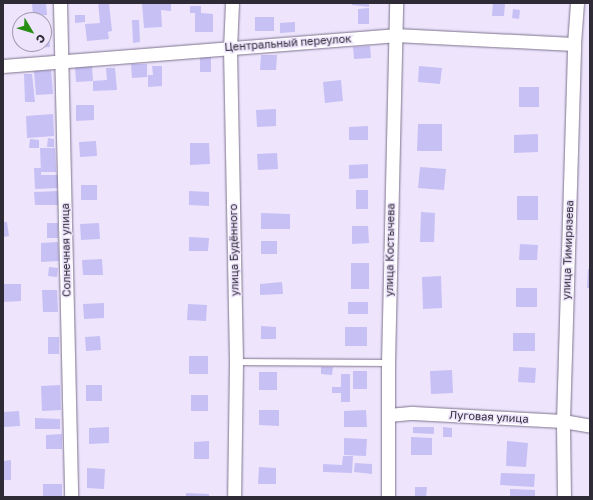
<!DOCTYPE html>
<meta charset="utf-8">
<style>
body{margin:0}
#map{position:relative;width:593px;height:500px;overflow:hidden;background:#eee5fd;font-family:"Golos Text",sans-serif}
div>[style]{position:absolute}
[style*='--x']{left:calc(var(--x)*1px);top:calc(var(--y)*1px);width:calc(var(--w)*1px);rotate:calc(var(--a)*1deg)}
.building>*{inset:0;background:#c7c0f4}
.roads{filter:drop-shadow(0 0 1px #7e738d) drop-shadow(0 0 1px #7e738d)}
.service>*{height:6px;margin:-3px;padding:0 3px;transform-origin:3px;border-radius:3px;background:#fff}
.minor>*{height:13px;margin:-6.5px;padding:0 6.5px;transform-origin:6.5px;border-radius:6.5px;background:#fff}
span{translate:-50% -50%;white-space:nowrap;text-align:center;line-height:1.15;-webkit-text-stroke:3px #eee5fd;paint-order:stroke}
.street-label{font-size:11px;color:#2f2b36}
.frame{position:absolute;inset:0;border:4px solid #2f2b36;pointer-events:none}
.north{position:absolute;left:12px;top:12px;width:40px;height:40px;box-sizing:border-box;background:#eee5fd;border:1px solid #a29bad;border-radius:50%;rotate:128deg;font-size:11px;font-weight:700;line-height:16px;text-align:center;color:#2f2b36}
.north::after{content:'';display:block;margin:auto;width:14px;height:18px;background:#268f13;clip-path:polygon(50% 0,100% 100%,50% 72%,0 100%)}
</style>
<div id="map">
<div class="building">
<i style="clip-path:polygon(32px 3px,46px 3px,47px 15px,33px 16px)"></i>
<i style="clip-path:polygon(98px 3px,109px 3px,112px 31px,108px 32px,109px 39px,87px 41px,85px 24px,100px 23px)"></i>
<i style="clip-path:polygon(142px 3px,171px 3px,171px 11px,161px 10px,162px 27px,144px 28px)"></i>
<i style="clip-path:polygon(352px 3px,369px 3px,369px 7px,352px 5px)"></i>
<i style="clip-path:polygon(493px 3px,505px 3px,504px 16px,492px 16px)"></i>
<i style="clip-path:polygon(190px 6px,201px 6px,201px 13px,213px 14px,213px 32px,195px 32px,195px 13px,190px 13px)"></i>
<i style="clip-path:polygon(369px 8px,369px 24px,358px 24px,358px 9px)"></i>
<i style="clip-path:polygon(513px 9px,520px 10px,519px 19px,512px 18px)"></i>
<i style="clip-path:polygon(75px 15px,85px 15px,85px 22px,75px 23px)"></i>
<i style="clip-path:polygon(255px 17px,274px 17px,274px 31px,255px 31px)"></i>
<i style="clip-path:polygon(132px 20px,139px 20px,140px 42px,133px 43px)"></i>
<i style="clip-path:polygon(295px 22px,295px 32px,280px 33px,280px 23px)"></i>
<i style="clip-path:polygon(44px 33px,49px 33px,50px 47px,35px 48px,34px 44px,44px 44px)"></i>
<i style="clip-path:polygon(370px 46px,371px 58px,354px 59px,353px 47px)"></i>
<i style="clip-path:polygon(261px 55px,277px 55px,276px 70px,260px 70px)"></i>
<i style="clip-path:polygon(200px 56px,211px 56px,211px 72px,200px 72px)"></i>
<i style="clip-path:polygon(131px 64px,147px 64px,147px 77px,132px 78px)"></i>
<i style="clip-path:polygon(92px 66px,93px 81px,76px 82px,75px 67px)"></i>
<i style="clip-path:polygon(152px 66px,162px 66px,162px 86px,148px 87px,148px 75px,153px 75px)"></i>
<i style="clip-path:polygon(419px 66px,442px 68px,440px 84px,418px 82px)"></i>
<i style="clip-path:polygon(106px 68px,115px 68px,117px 90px,93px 91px,93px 81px,107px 80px)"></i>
<i style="clip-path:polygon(51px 70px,53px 94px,36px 95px,34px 71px)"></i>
<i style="clip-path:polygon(24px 74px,32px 74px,35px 102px,25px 102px)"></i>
<i style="clip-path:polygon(341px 80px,343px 101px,325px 103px,323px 82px)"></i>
<i style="clip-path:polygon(519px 87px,539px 87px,539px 107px,519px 107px)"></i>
<i style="clip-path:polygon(76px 105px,94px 105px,94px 120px,76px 121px)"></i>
<i style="clip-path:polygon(276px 109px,276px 126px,257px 127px,256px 110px)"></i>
<i style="clip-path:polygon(53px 114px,54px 136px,27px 138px,26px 116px)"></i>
<i style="clip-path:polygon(418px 124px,442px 124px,442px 151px,417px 151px)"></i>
<i style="clip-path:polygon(368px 126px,368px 140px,349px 140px,349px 127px)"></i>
<i style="clip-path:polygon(538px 134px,538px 152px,514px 153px,514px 135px)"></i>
<i style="clip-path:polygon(48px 138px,54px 139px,54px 147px,47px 147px)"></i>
<i style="clip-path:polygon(30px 139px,39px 140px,39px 148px,29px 148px)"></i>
<i style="clip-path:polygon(96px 141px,97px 156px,80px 157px,79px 142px)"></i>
<i style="clip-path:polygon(190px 143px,209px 143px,210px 164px,190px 165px)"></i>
<i style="clip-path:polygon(40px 148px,55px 148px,56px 172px,41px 172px)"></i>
<i style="clip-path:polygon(277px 153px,278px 169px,258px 170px,257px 154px)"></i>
<i style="clip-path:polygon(368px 164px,368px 178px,349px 179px,349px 165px)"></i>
<i style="clip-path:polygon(420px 167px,446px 169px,444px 190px,418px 188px)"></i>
<i style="clip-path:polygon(34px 168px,41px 168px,41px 175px,58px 175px,59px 188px,35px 189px)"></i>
<i style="clip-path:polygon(81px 185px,97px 185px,97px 200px,81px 200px)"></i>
<i style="clip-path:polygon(356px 190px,368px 190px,368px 209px,356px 209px)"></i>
<i style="clip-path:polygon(58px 191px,58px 205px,35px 205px,34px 192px)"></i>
<i style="clip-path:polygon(189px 191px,209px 192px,209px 206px,189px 205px)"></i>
<i style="clip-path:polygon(517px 196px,538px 196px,538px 220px,517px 220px)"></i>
<i style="clip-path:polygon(421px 212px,435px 213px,434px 242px,420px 242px)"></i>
<i style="clip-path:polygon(261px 213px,290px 214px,290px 229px,261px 229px)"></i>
<i style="clip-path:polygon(3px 222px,7px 222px,9px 236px,3px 237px)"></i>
<i style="clip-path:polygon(47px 223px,58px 223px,58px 238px,47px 238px)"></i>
<i style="clip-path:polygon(99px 223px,100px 239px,81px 240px,80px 224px)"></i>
<i style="clip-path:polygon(352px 226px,368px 226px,369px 243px,352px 244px)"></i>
<i style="clip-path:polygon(189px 237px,209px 238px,208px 251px,189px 251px)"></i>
<i style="clip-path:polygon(261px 241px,277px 241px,277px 254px,261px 254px)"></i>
<i style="clip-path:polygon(58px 242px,59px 261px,41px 262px,41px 243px)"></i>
<i style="clip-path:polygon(520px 244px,538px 245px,537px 260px,519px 260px)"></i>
<i style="clip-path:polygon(102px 259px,103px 275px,83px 275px,82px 260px)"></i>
<i style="clip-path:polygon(351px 263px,369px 263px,369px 289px,351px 289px)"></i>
<i style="clip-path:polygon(49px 267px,58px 268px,57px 277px,48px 276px)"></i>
<i style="clip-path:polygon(588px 269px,590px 269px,590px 288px,587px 288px)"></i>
<i style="clip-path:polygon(441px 276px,442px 308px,423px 309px,422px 277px)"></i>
<i style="clip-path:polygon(282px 282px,283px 294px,260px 295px,260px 284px)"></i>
<i style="clip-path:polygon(3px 284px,21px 284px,21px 301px,3px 302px)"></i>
<i style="clip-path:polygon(516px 288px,537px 288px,537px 307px,516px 307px)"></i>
<i style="clip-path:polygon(42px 290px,57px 290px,58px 312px,43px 312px)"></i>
<i style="clip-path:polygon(348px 302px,368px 302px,368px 314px,348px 314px)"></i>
<i style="clip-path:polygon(104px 303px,104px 318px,84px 319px,83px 304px)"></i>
<i style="clip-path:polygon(188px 304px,207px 305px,206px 321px,187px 320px)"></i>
<i style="clip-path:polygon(261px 326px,276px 327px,276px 339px,261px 339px)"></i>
<i style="clip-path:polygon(345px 327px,367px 327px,367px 346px,345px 346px)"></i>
<i style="clip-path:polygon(513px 333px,535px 333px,535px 351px,513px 351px)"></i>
<i style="clip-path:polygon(100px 336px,101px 350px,86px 351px,85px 337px)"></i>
<i style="clip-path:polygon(48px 337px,59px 337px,59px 354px,48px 354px)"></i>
<i style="clip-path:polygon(189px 356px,208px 356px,208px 374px,189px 374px)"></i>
<i style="clip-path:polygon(321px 367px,333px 367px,332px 375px,321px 374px)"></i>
<i style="clip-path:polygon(519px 367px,536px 368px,535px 383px,518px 382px)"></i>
<i style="clip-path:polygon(452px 370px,453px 393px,431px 394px,430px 371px)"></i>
<i style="clip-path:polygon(353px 371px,367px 371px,367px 389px,353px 389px)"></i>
<i style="clip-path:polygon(259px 372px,277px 372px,277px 390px,259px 390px)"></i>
<i style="clip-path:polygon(341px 374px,350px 374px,350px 402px,341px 402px,341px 393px,332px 393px,332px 387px,341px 387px)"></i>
<i style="clip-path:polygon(60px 385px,61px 410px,42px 411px,41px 386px)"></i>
<i style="clip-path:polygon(86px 385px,102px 385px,102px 401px,86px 401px)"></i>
<i style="clip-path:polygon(191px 395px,208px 395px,208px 411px,191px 411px)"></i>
<i style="clip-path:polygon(259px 410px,279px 410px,279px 426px,259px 425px)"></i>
<i style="clip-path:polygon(366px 410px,367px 427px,344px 427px,344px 411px)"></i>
<i style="clip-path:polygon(19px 411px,20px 426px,3px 427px,3px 412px)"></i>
<i style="clip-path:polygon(35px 418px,60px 419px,60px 429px,35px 429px)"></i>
<i style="clip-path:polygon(109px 427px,109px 443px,89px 444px,89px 428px)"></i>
<i style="clip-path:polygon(413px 427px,434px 427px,434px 434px,413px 433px)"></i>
<i style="clip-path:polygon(443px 427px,452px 428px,452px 437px,443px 437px)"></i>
<i style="clip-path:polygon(62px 434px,62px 449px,46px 449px,46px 435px)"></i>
<i style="clip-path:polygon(411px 437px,432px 438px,432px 455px,411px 455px)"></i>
<i style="clip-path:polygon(344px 438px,367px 439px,366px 456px,344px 455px)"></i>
<i style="clip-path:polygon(209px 441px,209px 459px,194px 459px,194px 442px)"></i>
<i style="clip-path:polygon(507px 441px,528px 443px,526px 467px,506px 466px)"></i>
<i style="clip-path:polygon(343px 456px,353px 456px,352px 473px,323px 472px,323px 464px,342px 465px)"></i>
<i style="clip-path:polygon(11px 460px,11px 480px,3px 480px,3px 461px)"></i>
<i style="clip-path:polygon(355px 463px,372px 464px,372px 474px,354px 472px)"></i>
<i style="clip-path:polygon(259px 467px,276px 468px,276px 484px,258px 484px)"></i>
<i style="clip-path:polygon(87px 468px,105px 469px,104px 489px,87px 488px)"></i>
<i style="clip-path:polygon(501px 473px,535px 474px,534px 487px,500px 485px)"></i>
<i style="clip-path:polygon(43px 484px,62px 484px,62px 497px,43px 497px)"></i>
<i style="clip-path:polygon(415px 487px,427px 487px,426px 497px,415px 496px)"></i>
<i style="clip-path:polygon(510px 489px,535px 490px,535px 497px,510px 497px)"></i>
<i style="clip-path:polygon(186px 493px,209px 494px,209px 497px,186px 497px)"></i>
</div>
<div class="roads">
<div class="service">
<i style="--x:236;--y:362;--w:152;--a:0.4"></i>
</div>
<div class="minor">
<i style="--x:60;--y:3;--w:494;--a:88.7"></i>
<i style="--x:232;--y:3;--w:45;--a:92.5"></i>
<i style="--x:230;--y:48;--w:314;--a:88.9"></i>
<i style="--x:236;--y:362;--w:135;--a:90.8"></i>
<i style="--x:3;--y:66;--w:393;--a:-4.5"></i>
<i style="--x:395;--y:35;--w:179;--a:2.9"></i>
<i style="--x:388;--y:415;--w:25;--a:-5"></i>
<i style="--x:413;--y:413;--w:150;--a:3.1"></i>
<i style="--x:563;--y:421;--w:27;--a:10"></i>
<i style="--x:388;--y:497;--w:134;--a:-90"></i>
<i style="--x:388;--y:363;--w:360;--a:-88.7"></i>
<i style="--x:564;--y:497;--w:76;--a:-90.8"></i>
<i style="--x:563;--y:421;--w:377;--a:-88.3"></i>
<i style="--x:574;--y:44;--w:41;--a:-85.8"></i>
</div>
</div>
<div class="street-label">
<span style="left:288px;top:43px;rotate:-4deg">Центральный переулок</span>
<span style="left:66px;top:250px;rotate:-91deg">Солнечная улица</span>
<span style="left:234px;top:250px;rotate:-91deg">улица Будённого</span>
<span style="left:390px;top:250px;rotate:-89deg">улица Костычева</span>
<span style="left:568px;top:250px;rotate:-88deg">улица Тимирязева</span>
<span style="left:489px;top:417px;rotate:3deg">Луговая улица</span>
</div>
<div class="frame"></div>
<div class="north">С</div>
</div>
